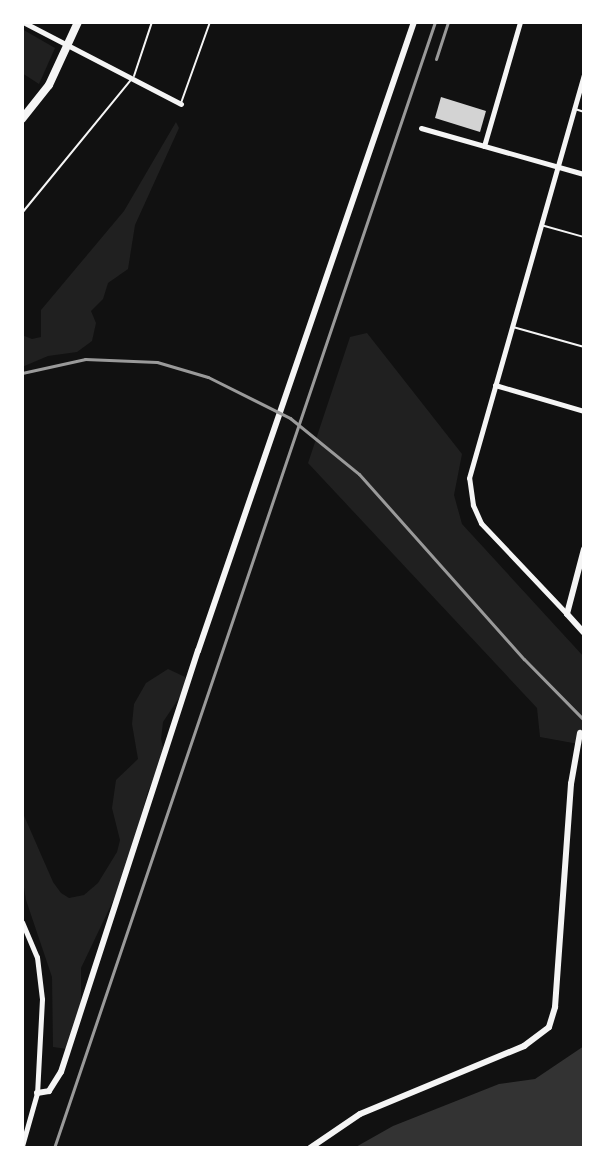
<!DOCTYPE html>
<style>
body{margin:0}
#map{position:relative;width:606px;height:1170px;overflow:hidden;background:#111;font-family:Merriweather,serif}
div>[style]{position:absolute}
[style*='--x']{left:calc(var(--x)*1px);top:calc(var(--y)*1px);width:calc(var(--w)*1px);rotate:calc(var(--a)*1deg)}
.green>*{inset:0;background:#202020}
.water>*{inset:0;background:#333}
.building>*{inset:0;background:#d3d3d3}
.service>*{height:2px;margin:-1px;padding:0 1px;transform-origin:1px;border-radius:1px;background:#f5f5f5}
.minor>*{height:5px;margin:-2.5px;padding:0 2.5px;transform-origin:2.5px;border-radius:2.5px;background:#f5f5f5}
.tertiary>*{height:6px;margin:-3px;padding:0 3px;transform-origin:3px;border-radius:3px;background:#f5f5f5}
.primary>*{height:8px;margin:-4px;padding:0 4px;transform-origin:4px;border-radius:4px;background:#f5f5f5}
.rail>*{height:3px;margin:-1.5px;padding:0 1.5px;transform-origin:1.5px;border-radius:1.5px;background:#9a9a9a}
span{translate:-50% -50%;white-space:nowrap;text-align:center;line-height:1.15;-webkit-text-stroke:8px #fff;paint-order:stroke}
.frame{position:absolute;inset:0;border:24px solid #fff;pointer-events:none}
</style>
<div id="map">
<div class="green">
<i style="clip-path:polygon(22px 29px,55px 48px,39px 84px,22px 73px)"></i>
<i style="clip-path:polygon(176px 122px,179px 128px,135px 225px,128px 269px,108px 283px,103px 299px,91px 311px,96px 323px,92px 341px,77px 352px,48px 356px,22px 367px,22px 335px,32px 339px,41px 337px,41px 310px,124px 211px)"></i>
<i style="clip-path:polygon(367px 333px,462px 454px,454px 495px,462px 524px,584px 657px,584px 745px,540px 737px,537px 708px,308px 463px,350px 337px)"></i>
<i style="clip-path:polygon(168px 669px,185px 677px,185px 689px,163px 722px,161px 739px,165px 756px,148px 791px,123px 880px,81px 968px,81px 1006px,67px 1049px,53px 1047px,52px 977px,26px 900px,22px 875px,22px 811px,53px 882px,61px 893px,69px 898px,84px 895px,98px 883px,117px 852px,120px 840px,112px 808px,116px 780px,138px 759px,132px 724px,134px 704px,146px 683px)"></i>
</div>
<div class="water">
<i style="clip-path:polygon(584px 1046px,584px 1148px,354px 1148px,393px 1126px,499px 1084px,535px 1079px)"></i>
</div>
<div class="building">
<i style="clip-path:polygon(441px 97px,486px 111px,480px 132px,435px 118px)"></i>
</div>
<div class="service">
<i style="--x:134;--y:76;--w:57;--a:-71.6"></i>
<i style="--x:181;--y:103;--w:86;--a:-70.3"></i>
<i style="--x:575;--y:109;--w:9;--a:18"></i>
<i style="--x:22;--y:213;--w:171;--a:-50.7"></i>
<i style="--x:541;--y:225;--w:45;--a:15.6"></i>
<i style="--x:513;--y:327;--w:74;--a:15.7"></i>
</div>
<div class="minor">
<i style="--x:23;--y:22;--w:178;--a:27.4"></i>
<i style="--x:421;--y:128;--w:169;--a:15.8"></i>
<i style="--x:484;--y:146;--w:129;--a:-73.8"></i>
<i style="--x:495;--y:385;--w:93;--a:16.3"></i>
<i style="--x:567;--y:614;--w:125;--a:-133.4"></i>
<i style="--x:481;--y:523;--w:20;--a:-114"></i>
<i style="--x:473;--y:505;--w:27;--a:-98"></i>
<i style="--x:469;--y:478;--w:421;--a:-74.1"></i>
<i style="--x:22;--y:922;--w:38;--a:67"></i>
<i style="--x:37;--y:957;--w:42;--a:83.2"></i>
<i style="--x:42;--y:999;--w:94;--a:93"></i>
<i style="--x:37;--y:1093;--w:55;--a:105.8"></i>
</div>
<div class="tertiary">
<i style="--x:584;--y:549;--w:67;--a:104.7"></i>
<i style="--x:567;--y:614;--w:25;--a:48"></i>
<i style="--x:37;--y:1093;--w:12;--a:-9"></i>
<i style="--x:49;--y:1091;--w:22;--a:-58"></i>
<i style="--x:61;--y:1072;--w:443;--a:-72"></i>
<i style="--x:198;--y:651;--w:665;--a:-71.05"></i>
<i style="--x:310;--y:1148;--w:60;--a:-34.2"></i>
<i style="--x:360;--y:1114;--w:178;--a:-22.5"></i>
<i style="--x:524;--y:1046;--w:31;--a:-37"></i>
<i style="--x:549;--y:1027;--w:21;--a:-73"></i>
<i style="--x:555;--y:1007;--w:224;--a:-85.9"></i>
<i style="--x:571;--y:784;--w:52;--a:-80"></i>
</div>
<div class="primary">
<i style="--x:22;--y:119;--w:43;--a:-51.5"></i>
<i style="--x:49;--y:85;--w:69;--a:-65.3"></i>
</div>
<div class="rail">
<i style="--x:436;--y:59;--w:39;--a:-72"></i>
<i style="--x:22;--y:373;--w:65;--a:-12.5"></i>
<i style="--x:85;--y:359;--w:72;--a:2.4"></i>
<i style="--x:157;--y:362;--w:53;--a:16.4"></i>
<i style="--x:208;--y:377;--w:92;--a:26.6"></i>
<i style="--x:290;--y:418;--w:89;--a:39.1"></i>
<i style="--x:359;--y:474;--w:248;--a:48.3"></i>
<i style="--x:524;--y:659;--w:86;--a:45.5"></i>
<i style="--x:54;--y:1148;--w:1189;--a:-71.31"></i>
</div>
<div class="frame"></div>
</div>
